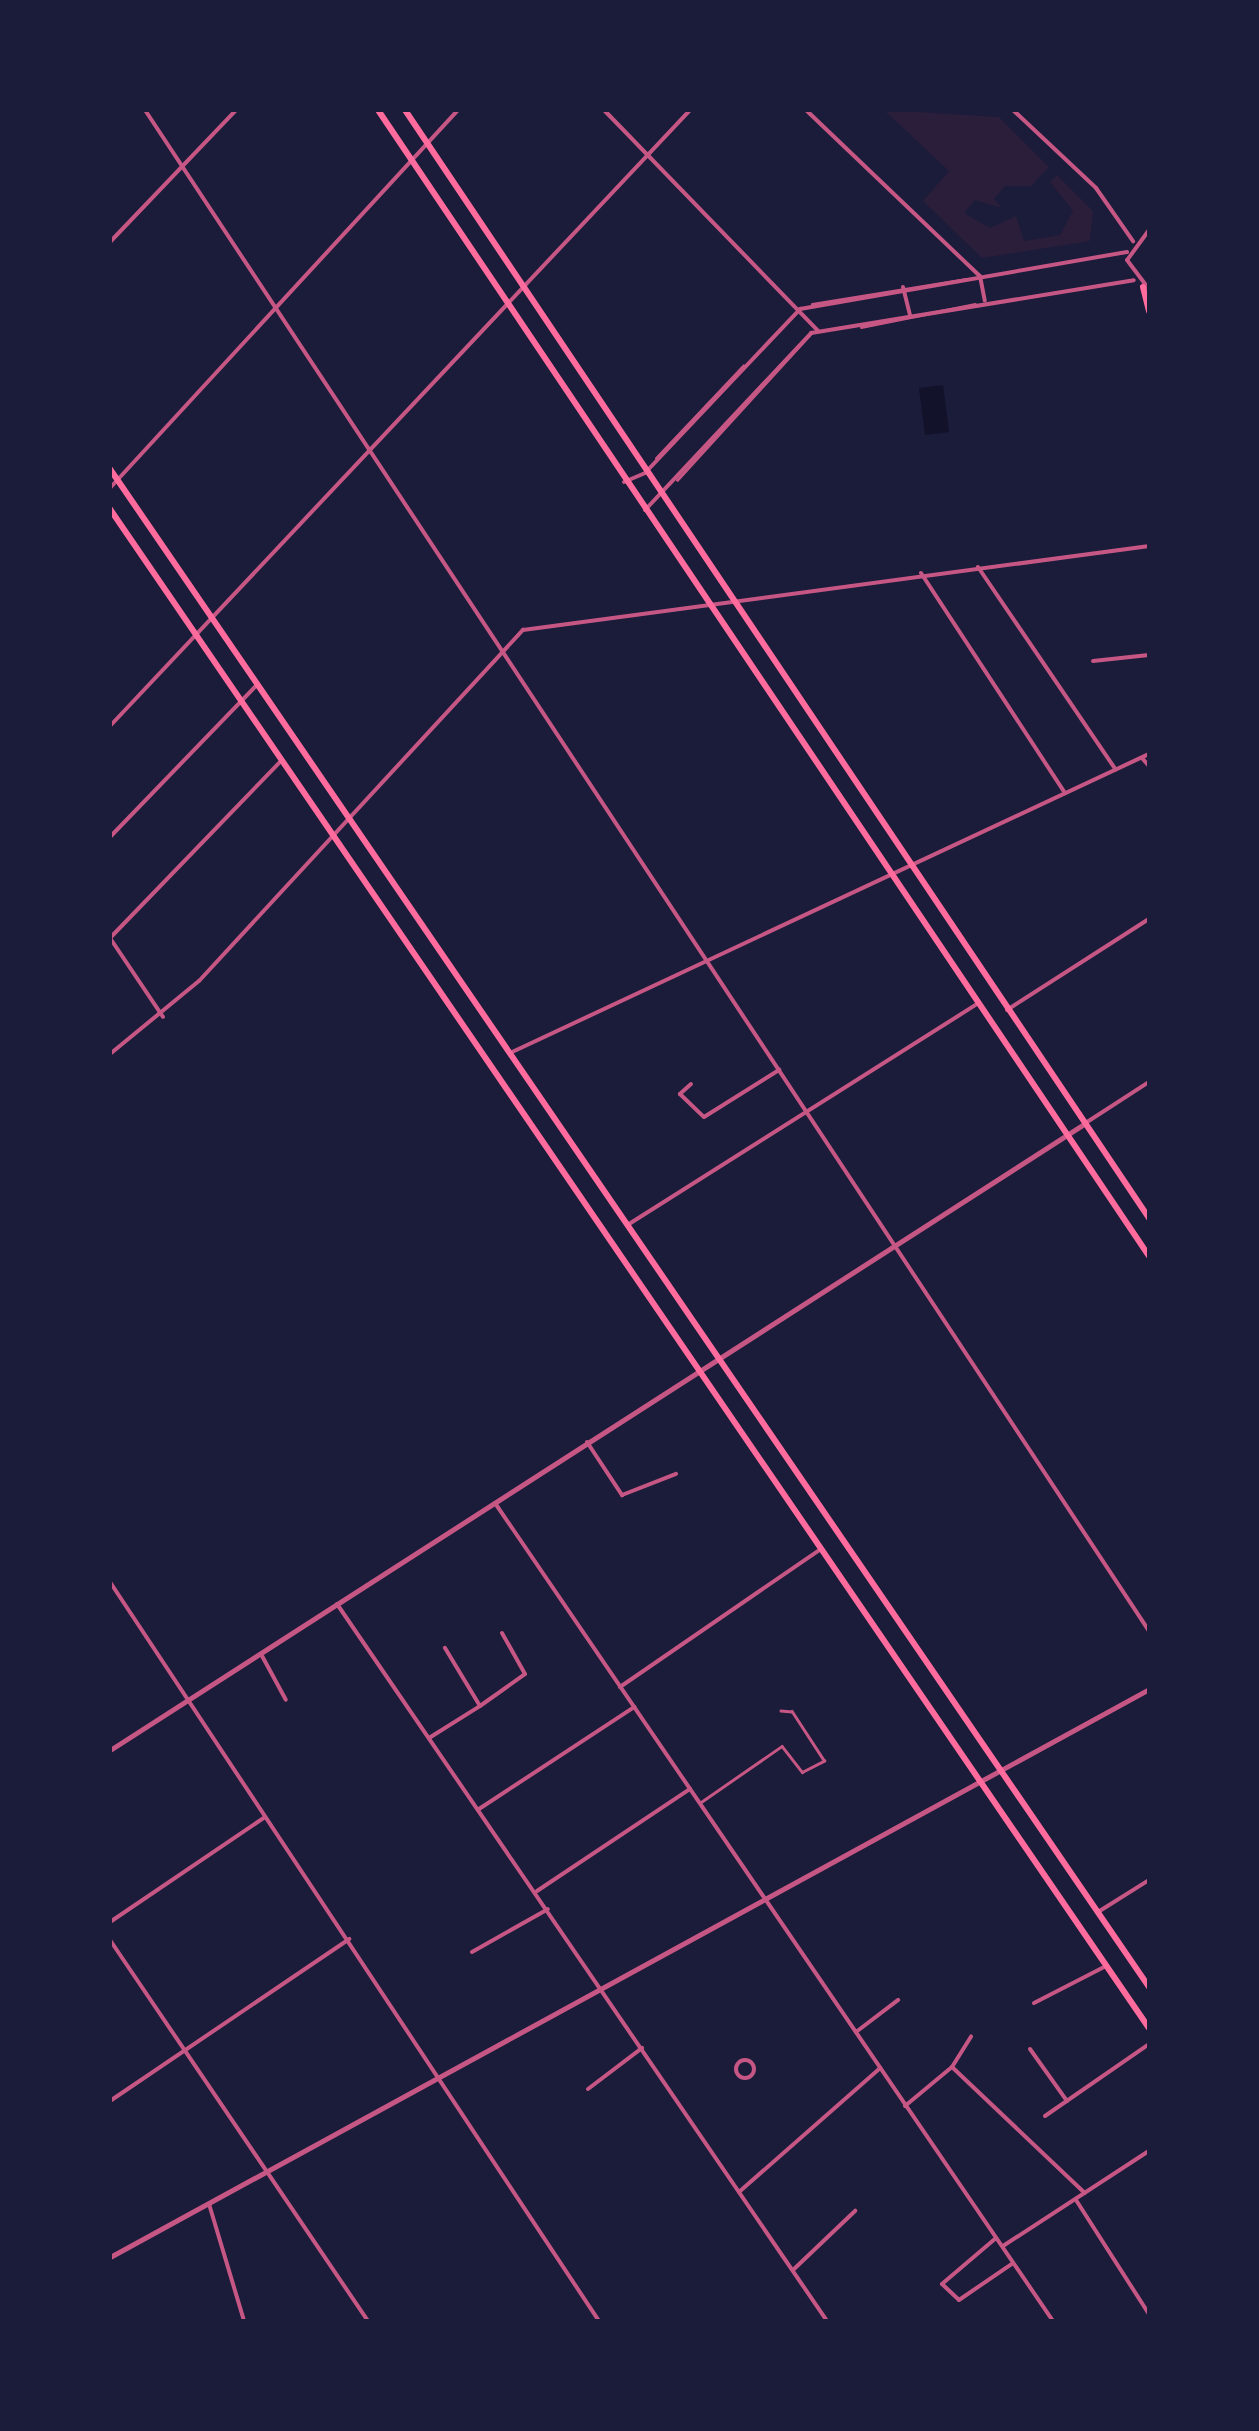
<!DOCTYPE html>
<style>
body{margin:0}
#map{position:relative;width:1259px;height:2431px;overflow:hidden;background:#1b1b3a;font-family:"Fira Sans Condensed",sans-serif}
div>[style]{position:absolute}
[style*='--x']{left:calc(var(--x)*1px);top:calc(var(--y)*1px);width:calc(var(--w)*1px);rotate:calc(var(--a)*1deg)}
.green>*{inset:0;background:#2a1e3b}
.water>*{inset:0;background:#12122b}
.service>*{height:2.5px;margin:-1.25px;padding:0 1.25px;transform-origin:1.25px;border-radius:1.25px;background:#c65784}
.minor>*{height:4px;margin:-2px;padding:0 2px;transform-origin:2px;border-radius:2px;background:#c65784}
.minor>.ring{margin:-2px;padding:0;box-sizing:content-box;background:none;border:4px solid #c65784;border-radius:50%}
.tertiary>*{height:5px;margin:-2.5px;padding:0 2.5px;transform-origin:2.5px;border-radius:2.5px;background:#c65784}
.secondary>*{height:6px;margin:-3px;padding:0 3px;transform-origin:3px;border-radius:3px;background:#ff6b9d}
.primary>*{height:6px;margin:-3px;padding:0 3px;transform-origin:3px;border-radius:3px;background:#ff6b9d}
span{translate:-50% -50%;white-space:nowrap;text-align:center;line-height:1.15;-webkit-text-stroke:10px #1b1b3a;paint-order:stroke}
.frame{position:absolute;inset:0;border:112px solid #1b1b3a;pointer-events:none}
</style>
<div id="map">
<div class="green">
<i style="clip-path:polygon(884px 110px,999px 117px,1049px 167px,1031px 186px,1005px 186px,994px 199px,1002px 208px,975px 200px,964px 213px,990px 228px,1016px 216px,1024px 241px,1060px 235px,1073px 211px,1050px 182px,1057px 175px,1093px 211px,1090px 241px,982px 258px,923px 201px,949px 171px)"></i>
</div>
<div class="water">
<i style="clip-path:polygon(943px 385px,949px 432px,925px 435px,919px 388px)"></i>
</div>
<div class="service">
<i style="--x:812;--y:304;--w:156;--a:-9.2"></i>
<i style="--x:861;--y:327;--w:116;--a:-11.4"></i>
<i style="--x:656;--y:458;--w:127;--a:-46.6"></i>
<i style="--x:677;--y:480;--w:199;--a:-47.6"></i>
<i style="--x:701;--y:1802;--w:98;--a:-34.7"></i>
<i style="--x:782;--y:1746;--w:33;--a:52"></i>
<i style="--x:802;--y:1772;--w:25;--a:-27"></i>
<i style="--x:824;--y:1761;--w:59;--a:-123.1"></i>
<i style="--x:792;--y:1712;--w:11;--a:-175"></i>
</div>
<div class="minor">
<i style="--x:145;--y:110;--w:1822;--a:56.57"></i>
<i style="--x:604;--y:110;--w:308;--a:45.9"></i>
<i style="--x:806;--y:110;--w:240;--a:43.7"></i>
<i style="--x:980;--y:276;--w:25;--a:79"></i>
<i style="--x:1013;--y:110;--w:114;--a:43.2"></i>
<i style="--x:1096;--y:188;--w:65;--a:55.1"></i>
<i style="--x:1149;--y:230;--w:37;--a:126"></i>
<i style="--x:1127;--y:260;--w:36;--a:53"></i>
<i style="--x:110;--y:242;--w:182;--a:-46.3"></i>
<i style="--x:903;--y:287;--w:30;--a:76"></i>
<i style="--x:624;--y:482;--w:23;--a:-23"></i>
<i style="--x:645;--y:473;--w:226;--a:-46.6"></i>
<i style="--x:800;--y:309;--w:332;--a:-9.9"></i>
<i style="--x:110;--y:488;--w:514;--a:-47.37"></i>
<i style="--x:645;--y:510;--w:243;--a:-46.8"></i>
<i style="--x:811;--y:333;--w:327;--a:-9.3"></i>
<i style="--x:978;--y:567;--w:245;--a:55.8"></i>
<i style="--x:921;--y:573;--w:263;--a:56.8"></i>
<i style="--x:1093;--y:661;--w:56;--a:-6.1"></i>
<i style="--x:110;--y:726;--w:846;--a:-46.72"></i>
<i style="--x:1142;--y:758;--w:11;--a:49"></i>
<i style="--x:110;--y:837;--w:210;--a:-46"></i>
<i style="--x:110;--y:938;--w:248;--a:-46"></i>
<i style="--x:110;--y:938;--w:95;--a:56.1"></i>
<i style="--x:1007;--y:1010;--w:169;--a:-32.7"></i>
<i style="--x:510;--y:1053;--w:705;--a:-25.08"></i>
<i style="--x:110;--y:1054;--w:115;--a:-39.4"></i>
<i style="--x:199;--y:981;--w:478;--a:-47.3"></i>
<i style="--x:523;--y:630;--w:632;--a:-7.64"></i>
<i style="--x:691;--y:1084;--w:15;--a:138"></i>
<i style="--x:680;--y:1094;--w:33;--a:44"></i>
<i style="--x:704;--y:1117;--w:89;--a:-32.1"></i>
<i style="--x:1084;--y:1124;--w:77;--a:-32.9"></i>
<i style="--x:629;--y:1224;--w:410;--a:-32.3"></i>
<i style="--x:587;--y:1442;--w:64;--a:56.6"></i>
<i style="--x:622;--y:1495;--w:58;--a:-21.3"></i>
<i style="--x:495;--y:1503;--w:990;--a:55.7"></i>
<i style="--x:110;--y:1582;--w:886;--a:56.51"></i>
<i style="--x:337;--y:1604;--w:868;--a:55.65"></i>
<i style="--x:261;--y:1654;--w:52;--a:61.5"></i>
<i style="--x:620;--y:1687;--w:244;--a:-34.5"></i>
<i style="--x:480;--y:1706;--w:55;--a:-35.4"></i>
<i style="--x:525;--y:1674;--w:47;--a:-119.3"></i>
<i style="--x:429;--y:1738;--w:60;--a:-32.1"></i>
<i style="--x:480;--y:1706;--w:68;--a:-121.1"></i>
<i style="--x:479;--y:1809;--w:186;--a:-33.3"></i>
<i style="--x:537;--y:1891;--w:184;--a:-33.7"></i>
<i style="--x:1098;--y:1912;--w:60;--a:-32.1"></i>
<i style="--x:110;--y:1922;--w:187;--a:-34.1"></i>
<i style="--x:110;--y:1940;--w:460;--a:55.9"></i>
<i style="--x:472;--y:1952;--w:87;--a:-29.5"></i>
<i style="--x:1034;--y:2003;--w:81;--a:-27.2"></i>
<i style="--x:856;--y:2032;--w:53;--a:-37.3"></i>
<i style="--x:1030;--y:2049;--w:64;--a:54.6"></i>
<i class="ring" style="left:736px;top:2060px;width:14px;height:14px"></i>
<i style="--x:952;--y:2067;--w:183;--a:43.5"></i>
<i style="--x:588;--y:2089;--w:68;--a:-37.2"></i>
<i style="--x:110;--y:2101;--w:289;--a:-34.1"></i>
<i style="--x:905;--y:2106;--w:61;--a:-39.7"></i>
<i style="--x:952;--y:2067;--w:36;--a:-58"></i>
<i style="--x:1045;--y:2116;--w:126;--a:-34.7"></i>
<i style="--x:739;--y:2192;--w:188;--a:-41.3"></i>
<i style="--x:1076;--y:2200;--w:135;--a:57.4"></i>
<i style="--x:209;--y:2204;--w:122;--a:73.3"></i>
<i style="--x:996;--y:2238;--w:71;--a:139.6"></i>
<i style="--x:942;--y:2284;--w:23;--a:43"></i>
<i style="--x:959;--y:2300;--w:65;--a:-34.4"></i>
<i style="--x:1003;--y:2246;--w:174;--a:-33.1"></i>
<i style="--x:793;--y:2270;--w:86;--a:-43.6"></i>
</div>
<div class="tertiary">
<i style="--x:110;--y:1750;--w:1158;--a:-32.73"></i>
<i style="--x:110;--y:2257;--w:1184;--a:-28.66"></i>
</div>
<div class="secondary">
<i style="--x:1143;--y:287;--w:25;--a:76"></i>
</div>
<div class="primary">
<i style="--x:378;--y:110;--w:1381;--a:56.07"></i>
<i style="--x:405;--y:110;--w:1335;--a:56.12"></i>
<i style="--x:110;--y:469;--w:1840;--a:55.61"></i>
<i style="--x:110;--y:509;--w:1840;--a:55.63"></i>
</div>
<div class="frame"></div>
</div>
